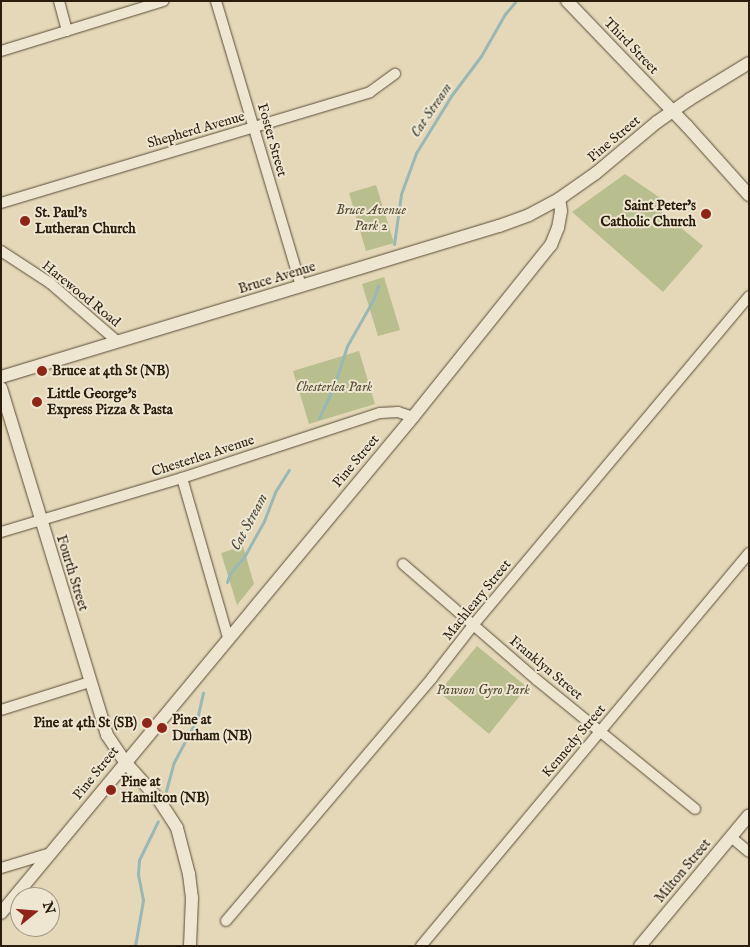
<!DOCTYPE html>
<style>
body{margin:0}
#map{position:relative;width:750px;height:947px;overflow:hidden;background:#e5d8b8;font-family:"IM FELL English",serif}
div>[style]{position:absolute}
[style*='--x']{left:calc(var(--x)*1px);top:calc(var(--y)*1px);width:calc(var(--w)*1px);rotate:calc(var(--a)*1deg)}
.green>*{inset:0;background:#b8be8d}
.stream>*{height:3px;margin:-1.5px;padding:0 1.5px;transform-origin:1.5px;border-radius:1.5px;background:#98b8b6}
.roads{filter:drop-shadow(0 0 1px #5a4c37) drop-shadow(0 0 1px #5a4c37)}
.minor>*{height:10px;margin:-5px;padding:0 5px;transform-origin:5px;border-radius:5px;background:#eee6d1}
.tertiary>*{height:12px;margin:-6px;padding:0 6px;transform-origin:6px;border-radius:6px;background:#eee6d1}
.dots>*{width:14px;height:14px;translate:-50% -50%;box-sizing:border-box;border:2px solid #eee6d1;border-radius:50%}
span{translate:-50% -50%;white-space:nowrap;text-align:center;line-height:1.15;-webkit-text-stroke:4px #eee6d1;paint-order:stroke}
.street-label{font-size:14px;color:#2b1d0c}
.poi-label{font-size:14px;color:#2b1d0c;font-weight:700}
.right{translate:-100% -50%;text-align:right}
.left{translate:0 -50%;text-align:left}
.park-label{font-size:14px;color:#554d33;font-style:italic}
.water-label{font-size:15px;color:#4c4c3f;font-style:italic}
.frame{position:absolute;inset:0;border:2px solid #2b1d0c;pointer-events:none}
.north{position:absolute;left:10px;top:887px;width:50px;height:50px;box-sizing:border-box;background:#eee6d1;border:1px solid #a09682;border-radius:50%;rotate:73deg;font-size:14px;font-weight:700;line-height:20px;text-align:center;color:#2b1d0c}
.north::after{content:'';display:block;margin:auto;width:18px;height:22px;background:#8f2418;clip-path:polygon(50% 0,100% 100%,50% 72%,0 100%)}
</style>
<div id="map">
<div class="green">
<i style="clip-path:polygon(625px 174px,662px 199px,656px 207px,703px 246px,663px 292px,572px 212px)"></i>
<i style="clip-path:polygon(376px 185px,394px 243px,366px 251px,349px 193px)"></i>
<i style="clip-path:polygon(384px 277px,400px 330px,378px 336px,362px 284px)"></i>
<i style="clip-path:polygon(359px 351px,375px 404px,309px 424px,293px 371px)"></i>
<i style="clip-path:polygon(243px 546px,254px 584px,237px 605px,221px 553px)"></i>
<i style="clip-path:polygon(477px 646px,527px 687px,489px 734px,439px 692px)"></i>
</div>
<div class="stream">
<i style="--x:394;--y:244;--w:50;--a:-82"></i>
<i style="--x:401;--y:194;--w:44;--a:-69.9"></i>
<i style="--x:416;--y:153;--w:67;--a:-58.4"></i>
<i style="--x:451;--y:96;--w:50;--a:-53.1"></i>
<i style="--x:481;--y:56;--w:48;--a:-60.3"></i>
<i style="--x:505;--y:14;--w:17;--a:-50"></i>
<i style="--x:319;--y:418;--w:35;--a:-65"></i>
<i style="--x:334;--y:386;--w:42;--a:-72"></i>
<i style="--x:347;--y:346;--w:53;--a:-60.5"></i>
<i style="--x:373;--y:300;--w:15;--a:-70"></i>
<i style="--x:227;--y:582;--w:9;--a:-72"></i>
<i style="--x:230;--y:573;--w:21;--a:-49"></i>
<i style="--x:244;--y:557;--w:41;--a:-60.9"></i>
<i style="--x:264;--y:521;--w:31;--a:-69"></i>
<i style="--x:275;--y:492;--w:26;--a:-58"></i>
<i style="--x:166;--y:791;--w:30;--a:-75"></i>
<i style="--x:174;--y:762;--w:49;--a:-61.9"></i>
<i style="--x:197;--y:719;--w:27;--a:-77"></i>
<i style="--x:135;--y:946;--w:47;--a:-80.1"></i>
<i style="--x:143;--y:900;--w:26;--a:-101"></i>
<i style="--x:138;--y:874;--w:14;--a:-86"></i>
<i style="--x:139;--y:860;--w:43;--a:-64"></i>
</div>
<div class="roads">
<div class="minor">
<i style="--x:59;--y:1;--w:31;--a:75"></i>
<i style="--x:216;--y:1;--w:297;--a:73.4"></i>
<i style="--x:1;--y:51;--w:170;--a:-17.1"></i>
<i style="--x:1;--y:203;--w:385;--a:-16.7"></i>
<i style="--x:370;--y:92;--w:31;--a:-36"></i>
<i style="--x:1;--y:251;--w:59;--a:33.1"></i>
<i style="--x:50;--y:283;--w:90;--a:40.9"></i>
<i style="--x:182;--y:478;--w:166;--a:73.9"></i>
<i style="--x:1;--y:532;--w:189;--a:-16.6"></i>
<i style="--x:182;--y:478;--w:208;--a:-18.2"></i>
<i style="--x:380;--y:413;--w:18;--a:-3"></i>
<i style="--x:398;--y:412;--w:16;--a:18"></i>
<i style="--x:403;--y:564;--w:177;--a:40.9"></i>
<i style="--x:537;--y:680;--w:204;--a:39.2"></i>
<i style="--x:1;--y:710;--w:93;--a:-17.5"></i>
<i style="--x:731;--y:837;--w:23;--a:40"></i>
<i style="--x:1;--y:868;--w:52;--a:-16.7"></i>
<i style="--x:226;--y:921;--w:319;--a:-49.7"></i>
<i style="--x:432;--y:678;--w:68;--a:-52.1"></i>
<i style="--x:474;--y:624;--w:428;--a:-50"></i>
<i style="--x:421;--y:946;--w:512;--a:-50.15"></i>
</div>
<div class="tertiary">
<i style="--x:567;--y:1;--w:173;--a:46.2"></i>
<i style="--x:687;--y:126;--w:93;--a:48.1"></i>
<i style="--x:1;--y:377;--w:520;--a:-16.87"></i>
<i style="--x:499;--y:226;--w:32;--a:-20"></i>
<i style="--x:529;--y:215;--w:34;--a:-28"></i>
<i style="--x:559;--y:199;--w:45;--a:-35.1"></i>
<i style="--x:596;--y:173;--w:80;--a:-39.9"></i>
<i style="--x:657;--y:122;--w:40;--a:-34.9"></i>
<i style="--x:690;--y:99;--w:69;--a:-31.4"></i>
<i style="--x:1;--y:388;--w:363;--a:73"></i>
<i style="--x:107;--y:735;--w:32;--a:56"></i>
<i style="--x:125;--y:762;--w:51;--a:48.2"></i>
<i style="--x:159;--y:800;--w:33;--a:57"></i>
<i style="--x:177;--y:828;--w:48;--a:75.4"></i>
<i style="--x:189;--y:874;--w:24;--a:83"></i>
<i style="--x:192;--y:898;--w:48;--a:92.4"></i>
<i style="--x:1;--y:913;--w:645;--a:-50.29"></i>
<i style="--x:413;--y:417;--w:221;--a:-51.3"></i>
<i style="--x:551;--y:245;--w:18;--a:-68"></i>
<i style="--x:558;--y:228;--w:17;--a:-80"></i>
<i style="--x:561;--y:211;--w:12;--a:-99"></i>
<i style="--x:640;--y:946;--w:170;--a:-50.2"></i>
</div>
</div>
<div class="dots">
<i style="left:706px;top:214px;background:#8f2418"></i>
<i style="left:25px;top:221px;background:#8f2418"></i>
<i style="left:42px;top:371px;background:#8f2418"></i>
<i style="left:37px;top:402px;background:#8f2418"></i>
<i style="left:147px;top:723px;background:#8f2418"></i>
<i style="left:162px;top:728px;background:#8f2418"></i>
<i style="left:111px;top:790px;background:#8f2418"></i>
</div>
<div class="street-label">
<span style="left:631px;top:46px;rotate:46deg">Third Street</span>
<span style="left:196px;top:130px;rotate:-16deg">Shepherd Avenue</span>
<span style="left:614px;top:139px;rotate:-40deg">Pine Street</span>
<span style="left:272px;top:140px;rotate:74deg">Foster Street</span>
<span style="left:277px;top:278px;rotate:-17deg">Bruce Avenue</span>
<span style="left:81px;top:294px;rotate:39deg">Harewood Road</span>
<span style="left:203px;top:456px;rotate:-18deg">Chesterlea Avenue</span>
<span style="left:356px;top:461px;rotate:-50deg">Pine Street</span>
<span style="left:72px;top:573px;rotate:73deg">Fourth Street</span>
<span style="left:477px;top:600px;rotate:-51deg">Machleary Street</span>
<span style="left:546px;top:668px;rotate:40deg">Franklyn Street</span>
<span style="left:574px;top:741px;rotate:-50deg">Kennedy Street</span>
<span style="left:96px;top:773px;rotate:-51deg">Pine Street</span>
<span style="left:683px;top:871px;rotate:-50deg">Milton Street</span>
</div>
<div class="poi-label">
<span class="right" style="left:696px;top:214px">Saint Peter's<br>Catholic Church</span>
<span class="left" style="left:35px;top:221px">St. Paul's<br>Lutheran Church</span>
<span class="left" style="left:52px;top:371px">Bruce at 4th St (NB)</span>
<span class="left" style="left:47px;top:402px">Little George's<br>Express Pizza &amp; Pasta</span>
<span class="left" style="left:172px;top:728px">Pine at<br>Durham (NB)</span>
<span class="right" style="left:137px;top:723px">Pine at 4th St (SB)</span>
<span class="left" style="left:121px;top:790px">Pine at<br>Hamilton (NB)</span>
</div>
<div class="park-label">
<span style="left:371px;top:218px">Bruce Avenue<br>Park 2</span>
<span style="left:334px;top:387px">Chesterlea Park</span>
<span style="left:483px;top:690px">Pawson Gyro Park</span>
</div>
<div class="water-label">
<span style="left:431px;top:110px;rotate:-56deg">Cat Stream</span>
<span style="left:249px;top:522px;rotate:-62deg">Cat Stream</span>
</div>
<div class="frame"></div>
<div class="north">N</div>
</div>
